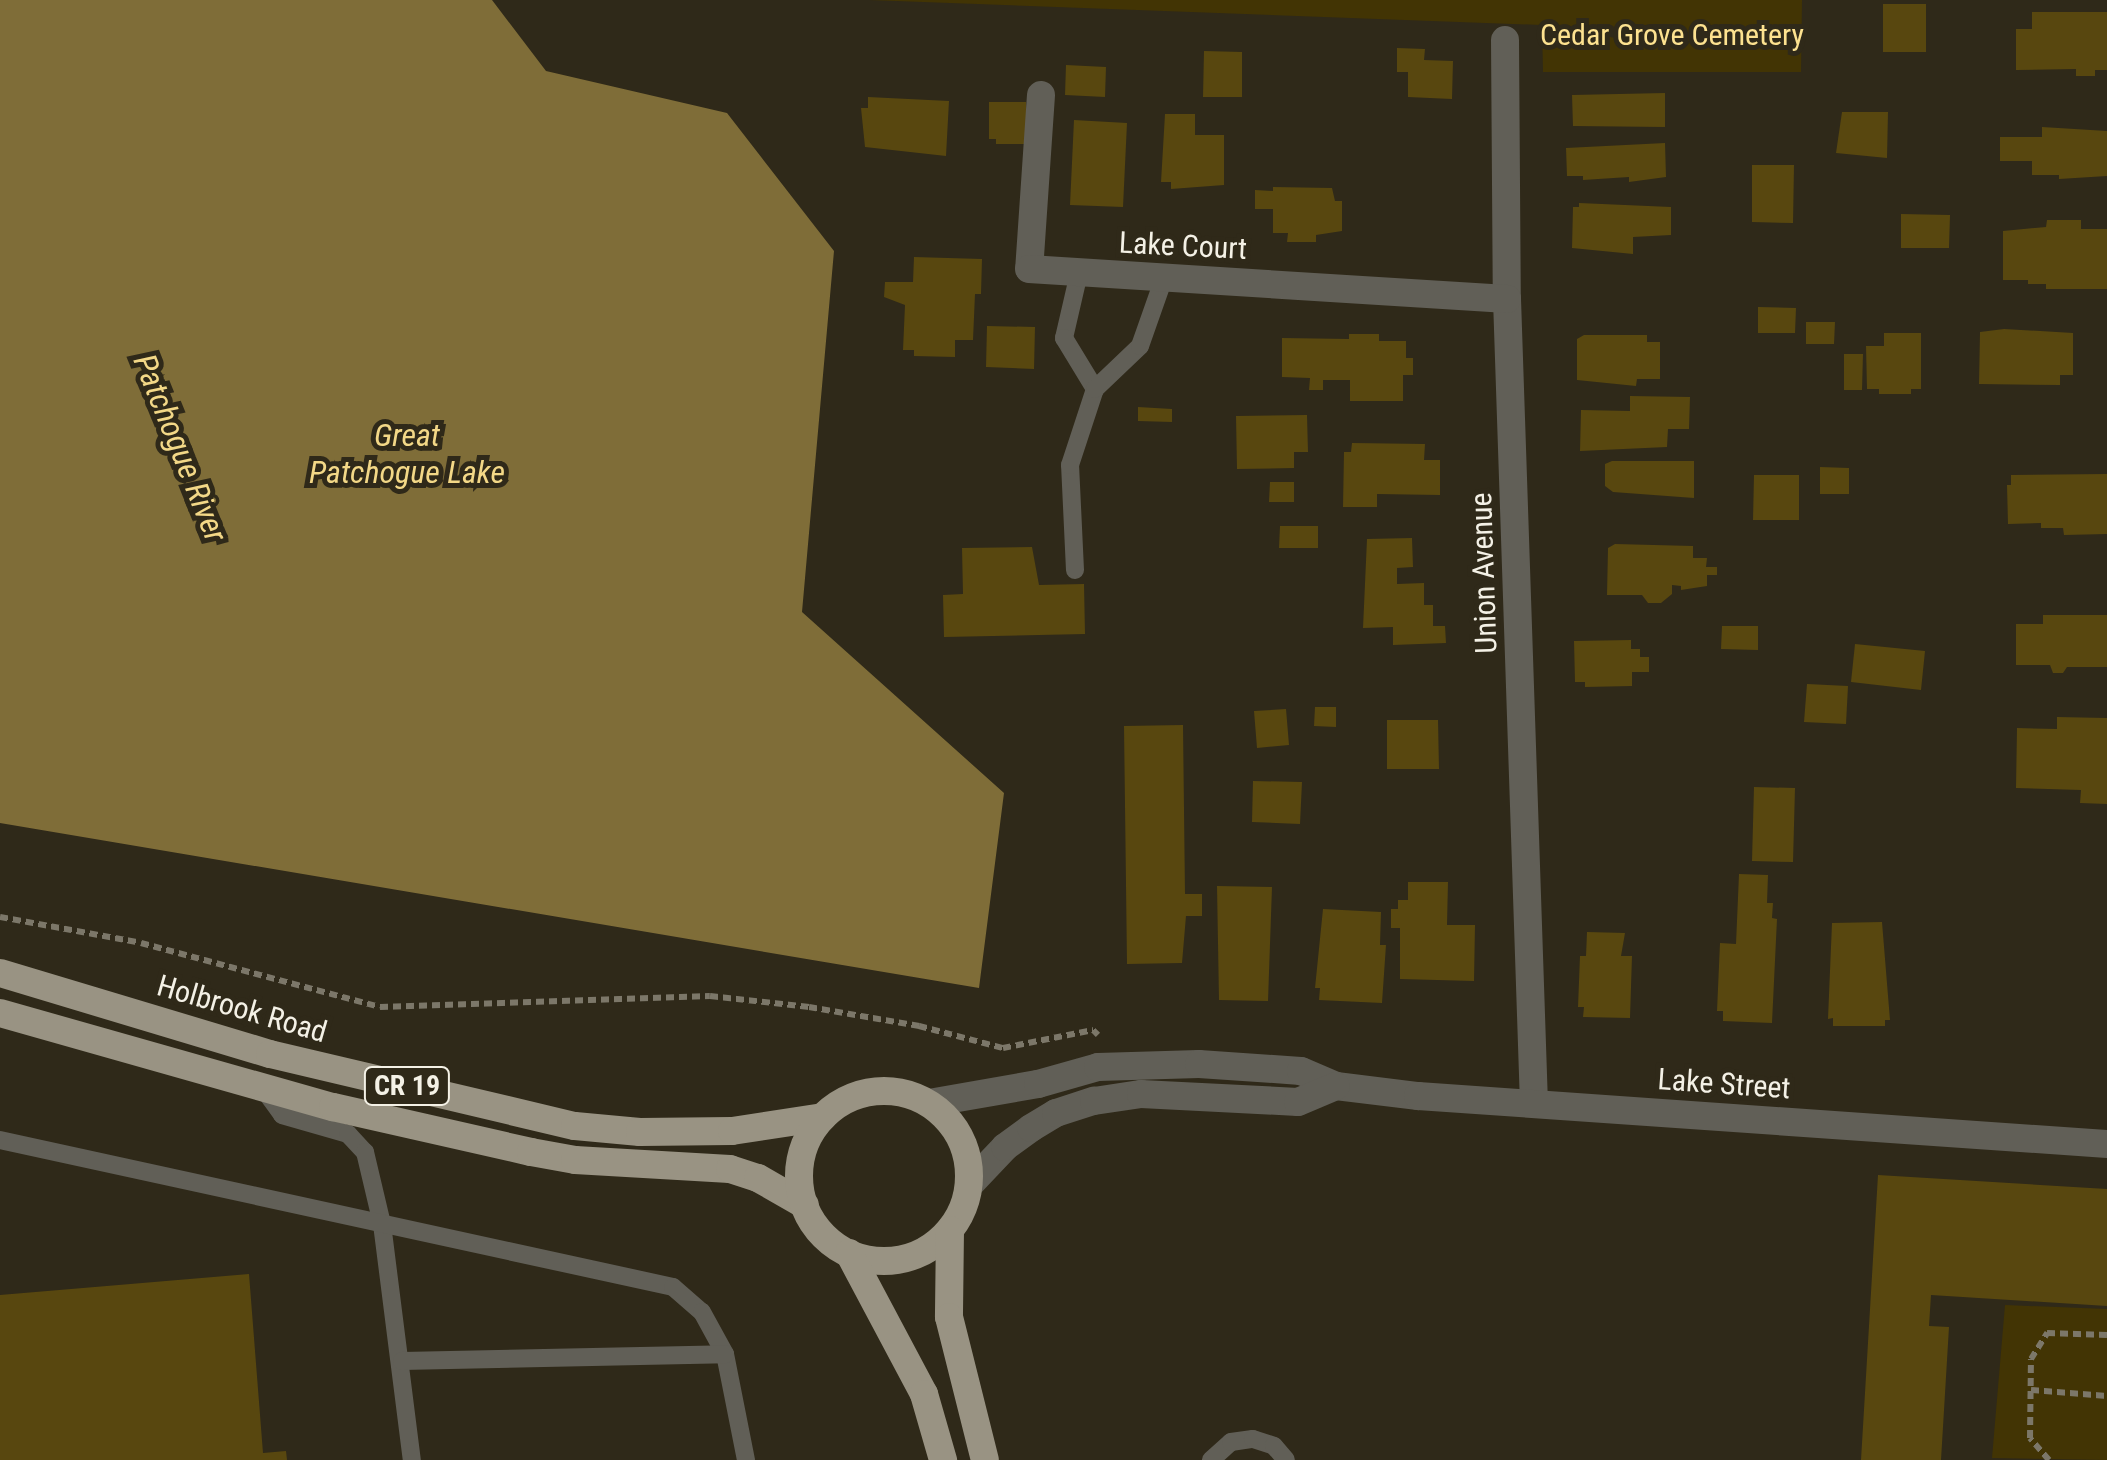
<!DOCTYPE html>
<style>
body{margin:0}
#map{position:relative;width:2107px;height:1460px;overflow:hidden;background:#2f2919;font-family:"Roboto Condensed",sans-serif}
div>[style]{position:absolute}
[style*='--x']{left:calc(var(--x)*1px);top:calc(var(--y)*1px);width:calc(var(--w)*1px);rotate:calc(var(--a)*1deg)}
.green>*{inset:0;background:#423404}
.water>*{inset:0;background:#7f6d38}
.building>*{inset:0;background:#58470f}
.path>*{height:6px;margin-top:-3px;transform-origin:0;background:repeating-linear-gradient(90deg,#7c7769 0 8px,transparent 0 13px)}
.service>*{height:18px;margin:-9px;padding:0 9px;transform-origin:9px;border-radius:9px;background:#615f57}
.minor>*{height:28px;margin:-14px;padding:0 14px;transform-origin:14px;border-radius:14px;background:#615f57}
.primary>*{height:28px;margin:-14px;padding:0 14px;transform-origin:14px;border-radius:14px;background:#999383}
.primary>.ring{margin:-14px;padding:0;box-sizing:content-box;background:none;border:28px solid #999383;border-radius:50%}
span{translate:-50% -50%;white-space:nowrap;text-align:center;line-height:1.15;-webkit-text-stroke:10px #2f2919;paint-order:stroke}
.shield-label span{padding:2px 8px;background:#2f2919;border:2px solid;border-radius:8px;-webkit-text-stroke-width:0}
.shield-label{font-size:28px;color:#f4f1e6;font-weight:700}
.park-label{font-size:30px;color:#fde290}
.street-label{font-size:30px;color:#f4f1e6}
.water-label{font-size:32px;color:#f3d887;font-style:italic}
</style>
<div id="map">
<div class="green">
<i style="clip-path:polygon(869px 0,1802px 0,1801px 72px,1543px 72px,1542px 25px)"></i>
<i style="clip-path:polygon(2005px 1305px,2107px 1309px,2107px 1460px,1992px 1458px)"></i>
</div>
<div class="water">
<i style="clip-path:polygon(0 0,492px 0,546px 71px,727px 113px,834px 251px,802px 612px,1004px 793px,979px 988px,0 823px)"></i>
</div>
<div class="building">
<i style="clip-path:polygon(1883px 4px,1926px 4px,1926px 52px,1883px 52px)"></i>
<i style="clip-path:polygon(2032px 12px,2107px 12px,2107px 70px,2095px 70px,2095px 76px,2076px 76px,2076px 69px,2016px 70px,2016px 29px,2032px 29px)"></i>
<i style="clip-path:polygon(1397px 48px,1425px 49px,1424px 60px,1453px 61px,1452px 99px,1408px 97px,1408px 72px,1397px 72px)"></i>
<i style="clip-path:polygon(1204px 51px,1242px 52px,1242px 97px,1203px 97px)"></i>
<i style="clip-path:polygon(1066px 65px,1106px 67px,1105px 97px,1065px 95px)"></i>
<i style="clip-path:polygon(1665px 93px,1665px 127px,1573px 126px,1572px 95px)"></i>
<i style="clip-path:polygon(868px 97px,949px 101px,946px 156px,865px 147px,861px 108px,868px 108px)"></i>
<i style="clip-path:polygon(989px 102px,1026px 102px,1026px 144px,996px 144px,996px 139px,989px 139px)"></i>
<i style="clip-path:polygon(1842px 112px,1888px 112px,1887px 158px,1836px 153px)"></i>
<i style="clip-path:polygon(1165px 114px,1195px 114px,1195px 135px,1224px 135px,1224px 185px,1171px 189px,1171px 182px,1161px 182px)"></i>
<i style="clip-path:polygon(1074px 120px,1127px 123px,1123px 207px,1070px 205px)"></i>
<i style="clip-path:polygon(2042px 127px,2107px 131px,2107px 176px,2059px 179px,2059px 175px,2032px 175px,2032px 161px,2000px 161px,2000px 137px,2042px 137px)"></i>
<i style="clip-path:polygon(1665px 143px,1666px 177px,1629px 182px,1629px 177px,1583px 180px,1583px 176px,1567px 176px,1566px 148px)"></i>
<i style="clip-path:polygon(1752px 165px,1794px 165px,1793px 223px,1752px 222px)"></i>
<i style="clip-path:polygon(1273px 187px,1332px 188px,1335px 201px,1342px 201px,1342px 231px,1316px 235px,1316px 242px,1287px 242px,1288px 233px,1273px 233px,1273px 209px,1255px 209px,1255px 190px,1273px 191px)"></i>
<i style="clip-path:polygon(1579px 203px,1671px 207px,1671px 235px,1633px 237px,1633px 254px,1572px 248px,1573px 207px,1579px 207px)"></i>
<i style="clip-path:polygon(1901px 214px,1950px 215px,1949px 248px,1901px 248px)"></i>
<i style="clip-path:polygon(2047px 220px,2081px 220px,2081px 229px,2107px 229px,2107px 289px,2046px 289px,2046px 284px,2028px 284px,2028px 280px,2003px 280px,2003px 231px,2046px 227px)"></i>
<i style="clip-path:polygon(914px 257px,982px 259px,981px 294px,975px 294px,973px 340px,955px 340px,955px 357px,914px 356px,914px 350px,903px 350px,905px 305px,884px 297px,885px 282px,913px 282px)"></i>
<i style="clip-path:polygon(1758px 307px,1796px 308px,1795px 333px,1758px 333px)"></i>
<i style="clip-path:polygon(1806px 322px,1835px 322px,1834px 344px,1806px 344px)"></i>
<i style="clip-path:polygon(987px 326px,1035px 327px,1034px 369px,986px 367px)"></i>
<i style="clip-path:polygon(2004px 329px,2073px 333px,2073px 375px,2060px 375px,2060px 385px,1979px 384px,1980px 332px)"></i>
<i style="clip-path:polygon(1884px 333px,1921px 333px,1921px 389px,1911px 389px,1911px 394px,1879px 394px,1879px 389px,1867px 389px,1866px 346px,1884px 346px)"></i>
<i style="clip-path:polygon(1349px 334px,1379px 334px,1379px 341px,1406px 341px,1406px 358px,1413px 358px,1413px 375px,1403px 375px,1403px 401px,1350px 401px,1350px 380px,1323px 380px,1323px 390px,1309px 390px,1310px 378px,1282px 377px,1282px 338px,1349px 339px)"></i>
<i style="clip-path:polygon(1584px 335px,1647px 335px,1647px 342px,1660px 342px,1660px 379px,1637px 379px,1636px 386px,1577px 380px,1577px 339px)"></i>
<i style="clip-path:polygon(1844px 354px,1863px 354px,1862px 390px,1844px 390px)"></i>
<i style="clip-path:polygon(1630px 396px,1690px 397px,1689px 429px,1668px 429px,1667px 447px,1580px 451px,1581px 410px,1630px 411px)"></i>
<i style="clip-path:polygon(1138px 407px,1172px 409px,1172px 422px,1138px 421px)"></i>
<i style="clip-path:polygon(1307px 415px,1308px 452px,1294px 452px,1294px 468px,1237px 469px,1236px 416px)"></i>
<i style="clip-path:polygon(1352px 443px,1425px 444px,1424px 460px,1440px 460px,1440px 495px,1377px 494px,1377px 507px,1343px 507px,1344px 452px,1351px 452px)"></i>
<i style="clip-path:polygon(1612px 461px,1694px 461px,1694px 498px,1613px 492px,1605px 486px,1605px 464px)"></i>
<i style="clip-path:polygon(1820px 467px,1849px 468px,1849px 494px,1820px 494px)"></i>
<i style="clip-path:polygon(2107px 474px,2107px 534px,2064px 535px,2063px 528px,2041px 528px,2041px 523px,2008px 524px,2007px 485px,2011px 485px,2011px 475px)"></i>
<i style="clip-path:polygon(1754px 475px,1799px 475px,1799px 520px,1753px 520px)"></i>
<i style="clip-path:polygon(1270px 482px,1294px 482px,1294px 502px,1269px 502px)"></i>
<i style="clip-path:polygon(1280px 526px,1318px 526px,1318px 548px,1279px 548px)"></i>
<i style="clip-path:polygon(1412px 538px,1413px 567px,1397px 568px,1397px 584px,1424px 583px,1424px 605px,1433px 605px,1433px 626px,1445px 626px,1446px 643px,1393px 645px,1393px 627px,1363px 628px,1367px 539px)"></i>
<i style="clip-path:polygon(1615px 544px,1693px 546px,1693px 558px,1707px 558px,1706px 567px,1717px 567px,1717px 575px,1707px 575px,1707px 586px,1681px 590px,1681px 586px,1672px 585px,1672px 594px,1661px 603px,1648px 603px,1642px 595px,1607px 595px,1608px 548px)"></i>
<i style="clip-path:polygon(1032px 547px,1039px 585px,1084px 584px,1085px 634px,944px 637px,943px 595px,963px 594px,962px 548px)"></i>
<i style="clip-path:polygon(2043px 615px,2107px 615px,2107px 667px,2067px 667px,2063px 673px,2053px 673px,2050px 665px,2016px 665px,2016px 624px,2043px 624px)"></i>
<i style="clip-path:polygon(1722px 626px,1758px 626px,1758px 650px,1721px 649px)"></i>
<i style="clip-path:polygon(1631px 640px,1631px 649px,1640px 649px,1640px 657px,1649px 657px,1649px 672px,1632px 672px,1632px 686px,1585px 687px,1585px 682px,1575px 682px,1574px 641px)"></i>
<i style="clip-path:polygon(1855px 644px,1925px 651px,1921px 690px,1851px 682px)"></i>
<i style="clip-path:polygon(1807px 684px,1848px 686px,1846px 724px,1804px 722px)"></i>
<i style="clip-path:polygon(1315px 707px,1336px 707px,1336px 727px,1314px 726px)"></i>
<i style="clip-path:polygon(1286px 709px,1289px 745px,1257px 748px,1254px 711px)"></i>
<i style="clip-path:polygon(2057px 717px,2107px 718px,2107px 804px,2080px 803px,2081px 790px,2016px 788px,2017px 728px,2057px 729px)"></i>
<i style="clip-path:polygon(1387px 720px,1438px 720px,1439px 769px,1387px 769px)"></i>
<i style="clip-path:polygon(1183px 725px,1185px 894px,1202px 894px,1202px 916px,1186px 916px,1182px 963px,1127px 964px,1124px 726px)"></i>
<i style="clip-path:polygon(1253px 781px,1302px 782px,1300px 824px,1252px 822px)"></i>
<i style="clip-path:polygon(1754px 787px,1795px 788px,1793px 862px,1752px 861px)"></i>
<i style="clip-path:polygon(1739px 874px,1768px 875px,1767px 903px,1773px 903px,1772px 918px,1777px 919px,1772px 1023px,1723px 1021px,1723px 1011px,1717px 1011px,1720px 943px,1736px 944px)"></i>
<i style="clip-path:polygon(1408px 882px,1448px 882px,1447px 925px,1475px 925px,1474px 981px,1400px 979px,1400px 928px,1391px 928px,1391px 909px,1398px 909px,1398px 900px,1408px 900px)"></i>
<i style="clip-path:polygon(1217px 886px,1272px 887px,1268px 1001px,1219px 1000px)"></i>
<i style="clip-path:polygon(1323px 909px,1381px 912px,1380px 945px,1386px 945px,1382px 1003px,1319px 1000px,1320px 988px,1315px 988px)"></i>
<i style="clip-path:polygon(1882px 922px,1890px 1020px,1885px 1020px,1885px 1026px,1833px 1026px,1833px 1018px,1828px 1019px,1832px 923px)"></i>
<i style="clip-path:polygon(1587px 932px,1625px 933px,1621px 956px,1632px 956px,1630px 1018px,1583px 1017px,1584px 1007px,1578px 1007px,1580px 956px,1586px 956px)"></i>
<i style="clip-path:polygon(1878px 1175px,2107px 1189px,2107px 1306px,1931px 1295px,1929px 1326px,1949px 1327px,1941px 1460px,1861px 1460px)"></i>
<i style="clip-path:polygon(249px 1274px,263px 1453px,286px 1451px,287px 1460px,0 1460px,0 1295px)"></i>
</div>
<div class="path">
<i style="--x:0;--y:917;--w:143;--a:10.4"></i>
<i style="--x:141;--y:943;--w:247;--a:15"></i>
<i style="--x:380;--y:1007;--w:330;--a:-1.9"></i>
<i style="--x:710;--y:996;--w:100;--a:6.3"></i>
<i style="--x:809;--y:1007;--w:112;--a:9.8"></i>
<i style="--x:919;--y:1026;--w:87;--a:14.7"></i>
<i style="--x:1003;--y:1048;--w:92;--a:-11.3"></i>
<i style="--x:1093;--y:1030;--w:7;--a:45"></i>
<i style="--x:2031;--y:1390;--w:76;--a:4.5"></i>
<i style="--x:2049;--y:1460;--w:29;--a:-131"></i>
<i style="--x:2030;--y:1438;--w:79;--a:-89.3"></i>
<i style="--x:2031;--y:1359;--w:31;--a:-58"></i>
<i style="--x:2047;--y:1333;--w:60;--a:1.9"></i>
</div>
<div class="service">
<i style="--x:1079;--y:273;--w:67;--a:103"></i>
<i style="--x:1064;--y:338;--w:60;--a:58.7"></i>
<i style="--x:1075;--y:570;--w:105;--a:-92.7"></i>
<i style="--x:1070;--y:465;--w:80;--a:-71.8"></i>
<i style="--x:1095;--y:389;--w:62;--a:-43.7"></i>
<i style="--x:1140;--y:346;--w:72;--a:-70.6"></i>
<i style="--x:262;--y:1087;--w:34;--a:54"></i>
<i style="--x:282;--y:1115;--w:69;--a:16.1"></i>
<i style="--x:348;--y:1134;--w:25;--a:47"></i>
<i style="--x:365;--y:1152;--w:74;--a:76.7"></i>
<i style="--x:382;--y:1224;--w:238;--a:82.8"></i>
<i style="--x:0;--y:1140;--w:689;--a:12.32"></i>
<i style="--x:673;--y:1287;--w:38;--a:41"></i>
<i style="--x:702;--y:1312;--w:48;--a:61.3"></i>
<i style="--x:725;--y:1354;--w:108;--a:78.8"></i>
<i style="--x:402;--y:1361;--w:323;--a:-1.2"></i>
<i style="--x:1211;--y:1460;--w:27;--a:-42"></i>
<i style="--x:1231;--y:1442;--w:22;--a:-8"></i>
<i style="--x:1253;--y:1439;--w:22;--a:18"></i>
<i style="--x:1274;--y:1446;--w:18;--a:49"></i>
</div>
<div class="minor">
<i style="--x:1505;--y:40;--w:259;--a:89.6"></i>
<i style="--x:1507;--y:299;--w:804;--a:88.08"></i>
<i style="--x:1041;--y:95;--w:174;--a:93.9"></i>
<i style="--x:1029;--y:269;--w:479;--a:3.6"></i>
<i style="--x:929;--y:1103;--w:111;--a:-9.9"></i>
<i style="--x:1038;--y:1084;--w:62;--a:-15.8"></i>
<i style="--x:1098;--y:1067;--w:101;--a:-1.7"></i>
<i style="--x:1199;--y:1064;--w:102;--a:3.9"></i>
<i style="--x:1301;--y:1071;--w:38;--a:23"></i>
<i style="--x:1336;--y:1086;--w:83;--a:7"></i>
<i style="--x:1418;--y:1096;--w:691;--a:3.99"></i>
<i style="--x:969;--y:1185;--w:52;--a:-46.5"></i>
<i style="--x:1005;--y:1147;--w:32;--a:-36"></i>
<i style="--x:1031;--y:1128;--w:29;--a:-31"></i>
<i style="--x:1056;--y:1113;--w:40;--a:-18"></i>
<i style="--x:1094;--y:1101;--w:48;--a:-8.5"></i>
<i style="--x:1141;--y:1094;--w:157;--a:2.9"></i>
<i style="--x:1298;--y:1102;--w:41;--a:-22.8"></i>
</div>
<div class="primary">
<i style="--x:0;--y:973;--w:282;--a:16.7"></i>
<i style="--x:270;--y:1054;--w:313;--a:13.3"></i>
<i style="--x:575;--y:1126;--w:65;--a:5.3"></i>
<i style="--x:640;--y:1132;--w:92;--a:-0.6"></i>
<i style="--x:732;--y:1131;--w:92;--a:-8.7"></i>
<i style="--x:0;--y:1013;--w:346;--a:15.8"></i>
<i style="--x:333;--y:1107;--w:203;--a:12.8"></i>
<i style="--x:531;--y:1152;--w:45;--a:10.3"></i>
<i style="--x:575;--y:1160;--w:155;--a:3.3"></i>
<i style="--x:730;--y:1169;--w:29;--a:18"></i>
<i style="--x:758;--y:1178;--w:54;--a:29.9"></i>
<i class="ring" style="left:799px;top:1091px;width:142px;height:142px"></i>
<i style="--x:950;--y:1230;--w:87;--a:90.7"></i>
<i style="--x:949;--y:1317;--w:147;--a:75.9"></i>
<i style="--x:849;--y:1253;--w:160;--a:62"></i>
<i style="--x:924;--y:1394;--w:69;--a:73.9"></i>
</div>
<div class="shield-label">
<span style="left:407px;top:1086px">CR 19</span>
</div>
<div class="park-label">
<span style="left:1672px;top:35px">Cedar Grove Cemetery</span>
</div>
<div class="street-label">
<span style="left:1183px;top:246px;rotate:3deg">Lake Court</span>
<span style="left:1484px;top:573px;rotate:-92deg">Union Avenue</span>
<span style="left:242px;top:1009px;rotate:16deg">Holbrook Road</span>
<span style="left:1724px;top:1084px;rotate:4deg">Lake Street</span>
</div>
<div class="water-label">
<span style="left:407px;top:454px">Great<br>Patchogue Lake</span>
<span style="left:180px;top:448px;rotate:68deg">Patchogue River</span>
</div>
</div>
